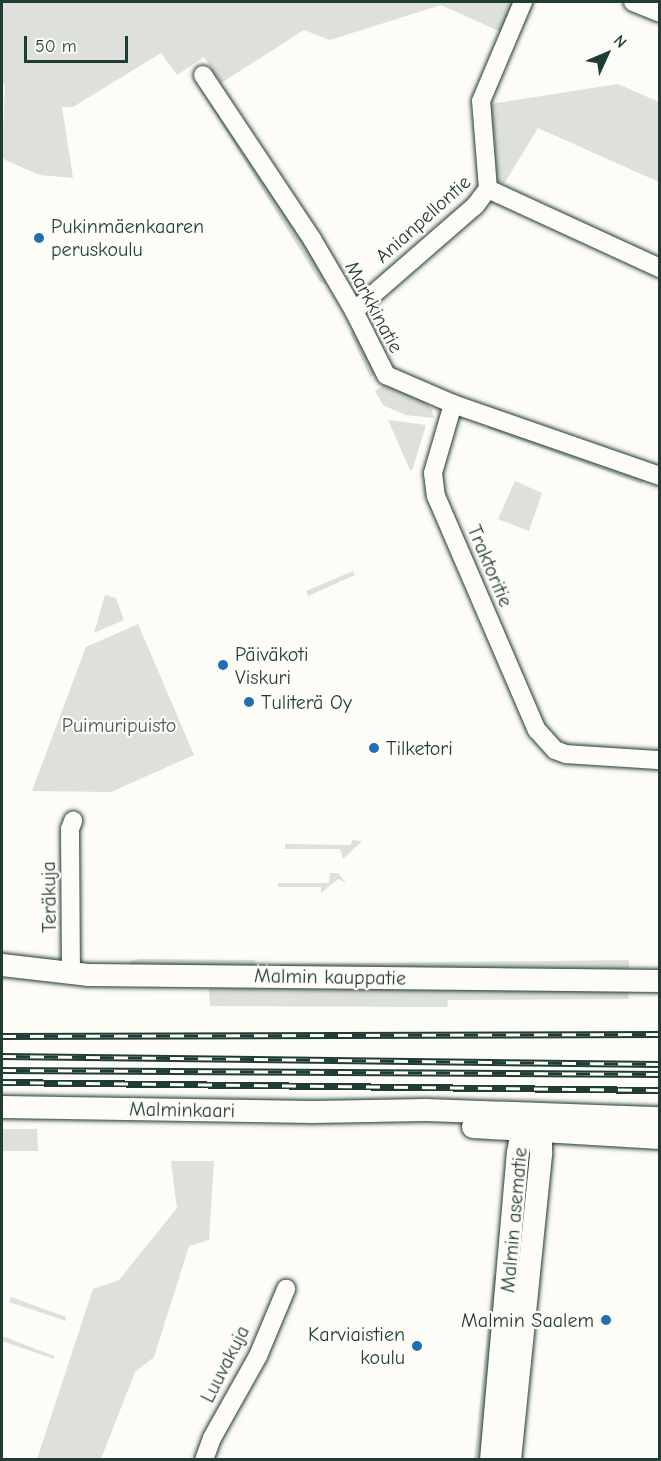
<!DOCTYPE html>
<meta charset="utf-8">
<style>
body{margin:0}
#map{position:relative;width:661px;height:1461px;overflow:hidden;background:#fdfcf7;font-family:"Comic Neue",sans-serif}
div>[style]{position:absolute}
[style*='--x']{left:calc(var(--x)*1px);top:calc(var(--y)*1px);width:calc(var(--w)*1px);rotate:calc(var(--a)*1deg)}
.green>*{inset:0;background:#dde0db}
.roads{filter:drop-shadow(0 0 2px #1f3d34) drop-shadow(0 0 2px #1f3d34)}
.minor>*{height:18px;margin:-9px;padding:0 9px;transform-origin:9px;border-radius:9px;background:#fdfcf7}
.major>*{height:22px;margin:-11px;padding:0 11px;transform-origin:11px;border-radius:11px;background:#fdfcf7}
.rail>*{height:7px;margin-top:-3.5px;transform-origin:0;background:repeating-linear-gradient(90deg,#fdfcf7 0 14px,#1f3d34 0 28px);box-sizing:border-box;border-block:2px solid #1f3d34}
.dots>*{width:16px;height:16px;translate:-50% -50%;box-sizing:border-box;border:3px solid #fdfcf7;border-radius:50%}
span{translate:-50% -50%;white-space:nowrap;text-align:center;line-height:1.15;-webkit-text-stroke:4.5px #fdfcf7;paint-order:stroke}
.street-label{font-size:20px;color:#1f3d34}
.poi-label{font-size:20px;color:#1f3d34}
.left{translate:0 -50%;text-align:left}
.right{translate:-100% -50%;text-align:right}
.park-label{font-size:20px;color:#455e55}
.frame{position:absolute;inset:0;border:3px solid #1f3d34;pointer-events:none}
.north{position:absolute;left:577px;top:24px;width:60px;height:60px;-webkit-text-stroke:4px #fdfcf7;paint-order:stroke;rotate:46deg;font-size:16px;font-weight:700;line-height:24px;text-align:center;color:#1f3d34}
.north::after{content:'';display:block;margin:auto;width:21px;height:27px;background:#1f3d34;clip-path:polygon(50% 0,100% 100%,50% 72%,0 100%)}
.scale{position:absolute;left:24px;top:36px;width:104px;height:27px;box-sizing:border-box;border:3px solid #1f3d34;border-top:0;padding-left:8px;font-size:18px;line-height:21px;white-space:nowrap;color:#1f3d34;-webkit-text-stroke:4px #fdfcf7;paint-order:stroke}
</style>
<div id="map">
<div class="green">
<i style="clip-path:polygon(2px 2px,514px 2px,501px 32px,441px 5px,330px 40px,304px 30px,221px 83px,204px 57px,177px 75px,161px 53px,73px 107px,62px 107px,73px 178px,40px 175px,5px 160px,2px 155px,5px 85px,2px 84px)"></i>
<i style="clip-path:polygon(618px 84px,659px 102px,659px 182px,538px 128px,504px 184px,497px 180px,491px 104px)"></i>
<i style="clip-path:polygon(199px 87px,207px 90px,333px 286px,320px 282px)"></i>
<i style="clip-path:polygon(357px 329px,377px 374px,370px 377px,350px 333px)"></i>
<i style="clip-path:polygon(384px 385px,421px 399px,431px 408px,434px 418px,405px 415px,383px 405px,375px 391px)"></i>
<i style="clip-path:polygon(388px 420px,426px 425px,412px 471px,410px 470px)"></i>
<i style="clip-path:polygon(489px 424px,645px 480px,641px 484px,487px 428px)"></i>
<i style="clip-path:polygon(515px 481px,542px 493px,529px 531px,498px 519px)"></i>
<i style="clip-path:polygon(353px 571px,355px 575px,308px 596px,306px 591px)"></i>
<i style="clip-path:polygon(105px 595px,116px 598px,124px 620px,94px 633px)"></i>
<i style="clip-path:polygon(138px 624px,194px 755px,111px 792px,32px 791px,86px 647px)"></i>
<i style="clip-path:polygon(352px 840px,362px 841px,343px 859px,340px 849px,285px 849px,285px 844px,351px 845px)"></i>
<i style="clip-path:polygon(330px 873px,338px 873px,346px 883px,338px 879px,321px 893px,321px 887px,278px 887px,278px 883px,329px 883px)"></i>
<i style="clip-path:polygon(140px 959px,255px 960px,257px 968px,129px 966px,130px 961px)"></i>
<i style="clip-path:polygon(629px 960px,629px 970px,281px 967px,279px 964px)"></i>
<i style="clip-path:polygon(214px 984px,628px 991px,629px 999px,448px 1000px,447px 1007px,210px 1006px,209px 990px)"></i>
<i style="clip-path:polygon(2px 1129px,37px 1129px,38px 1151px,2px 1151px)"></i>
<i style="clip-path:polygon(171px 1161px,214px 1161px,209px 1240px,189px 1246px,154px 1357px,135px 1372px,101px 1459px,37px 1459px,93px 1289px,119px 1280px,177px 1208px)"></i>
<i style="clip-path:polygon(497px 1274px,486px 1459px,474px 1460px,493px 1277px)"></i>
<i style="clip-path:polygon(11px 1297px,66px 1317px,66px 1321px,9px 1302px)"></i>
<i style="clip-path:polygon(2px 1336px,54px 1356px,54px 1359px,2px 1341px)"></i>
</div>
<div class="roads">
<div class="minor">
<i style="--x:633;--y:2;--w:29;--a:22"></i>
<i style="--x:203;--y:75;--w:197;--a:56.4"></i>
<i style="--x:312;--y:239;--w:83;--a:59.7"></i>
<i style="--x:354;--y:311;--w:72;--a:63.4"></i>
<i style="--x:386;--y:375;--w:73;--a:23.4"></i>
<i style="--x:453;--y:404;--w:219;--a:19.2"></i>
<i style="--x:488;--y:189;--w:88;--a:-94.5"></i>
<i style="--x:481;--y:101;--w:108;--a:-67"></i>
<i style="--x:354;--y:311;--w:160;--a:-41"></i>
<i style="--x:475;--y:206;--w:21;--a:-53"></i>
<i style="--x:488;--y:189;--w:189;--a:24.7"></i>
<i style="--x:453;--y:404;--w:72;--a:106.2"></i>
<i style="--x:433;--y:473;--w:23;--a:83"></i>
<i style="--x:436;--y:496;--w:255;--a:66.7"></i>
<i style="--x:537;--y:730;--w:27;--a:48"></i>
<i style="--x:555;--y:750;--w:12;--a:20"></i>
<i style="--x:566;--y:754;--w:94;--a:3.7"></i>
<i style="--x:71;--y:974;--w:145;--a:-90.4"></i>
<i style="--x:70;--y:829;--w:9;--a:-69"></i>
<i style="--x:204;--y:1460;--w:23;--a:-70"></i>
<i style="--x:212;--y:1438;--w:94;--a:-60.7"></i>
<i style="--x:258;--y:1356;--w:73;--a:-67.3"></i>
</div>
<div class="major">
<i style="--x:2;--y:965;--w:88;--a:6.6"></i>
<i style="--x:89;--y:975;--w:571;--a:0.6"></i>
<i style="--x:2;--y:1107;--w:311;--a:0.9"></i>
<i style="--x:313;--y:1112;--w:113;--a:-1"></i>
<i style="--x:426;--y:1110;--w:234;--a:2"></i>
<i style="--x:473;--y:1127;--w:187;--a:3.4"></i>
<i style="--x:491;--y:1460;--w:308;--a:-85"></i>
<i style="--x:518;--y:1153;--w:22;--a:-80"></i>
<i style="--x:522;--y:1131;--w:19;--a:-62"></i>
<i style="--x:510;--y:1460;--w:309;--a:-84.2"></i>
<i style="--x:541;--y:1153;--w:22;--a:-90"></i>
<i style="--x:541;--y:1131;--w:20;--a:-120"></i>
</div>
</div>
<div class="rail">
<i style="--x:2;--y:1036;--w:658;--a:-0.17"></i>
<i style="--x:2;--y:1056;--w:658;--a:0.7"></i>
<i style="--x:2;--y:1070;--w:658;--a:0.35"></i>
<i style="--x:2;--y:1082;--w:658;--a:0.7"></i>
</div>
<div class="dots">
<i style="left:39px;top:238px;background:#1f6fb2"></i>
<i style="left:223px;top:665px;background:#1f6fb2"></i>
<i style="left:249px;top:702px;background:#1f6fb2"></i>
<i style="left:374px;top:748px;background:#1f6fb2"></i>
<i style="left:606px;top:1320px;background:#1f6fb2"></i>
<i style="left:417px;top:1346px;background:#1f6fb2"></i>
</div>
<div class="street-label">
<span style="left:423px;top:219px;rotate:-42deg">Anianpellontie</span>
<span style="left:374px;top:307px;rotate:62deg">Markkinatie</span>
<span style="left:490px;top:566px;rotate:67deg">Traktoritie</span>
<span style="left:49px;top:897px;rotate:-91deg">Teräkuja</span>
<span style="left:330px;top:977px;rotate:1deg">Malmin kauppatie</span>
<span style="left:182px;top:1110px;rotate:1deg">Malminkaari</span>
<span style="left:514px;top:1220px;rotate:-85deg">Malmin asematie</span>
<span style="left:225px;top:1364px;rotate:-63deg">Luuvakuja</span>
</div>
<div class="poi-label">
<span class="left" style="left:51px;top:238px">Pukinmäenkaaren<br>peruskoulu</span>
<span class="left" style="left:235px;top:666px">Päiväkoti<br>Viskuri</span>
<span class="left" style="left:261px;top:702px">Tuliterä Oy</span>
<span class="left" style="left:386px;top:748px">Tilketori</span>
<span class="right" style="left:594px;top:1320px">Malmin Saalem</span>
<span class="right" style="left:405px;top:1346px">Karviaistien<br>koulu</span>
</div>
<div class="park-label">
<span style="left:119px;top:725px">Puimuripuisto</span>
</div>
<div class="frame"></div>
<div class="north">N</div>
<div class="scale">50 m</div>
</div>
